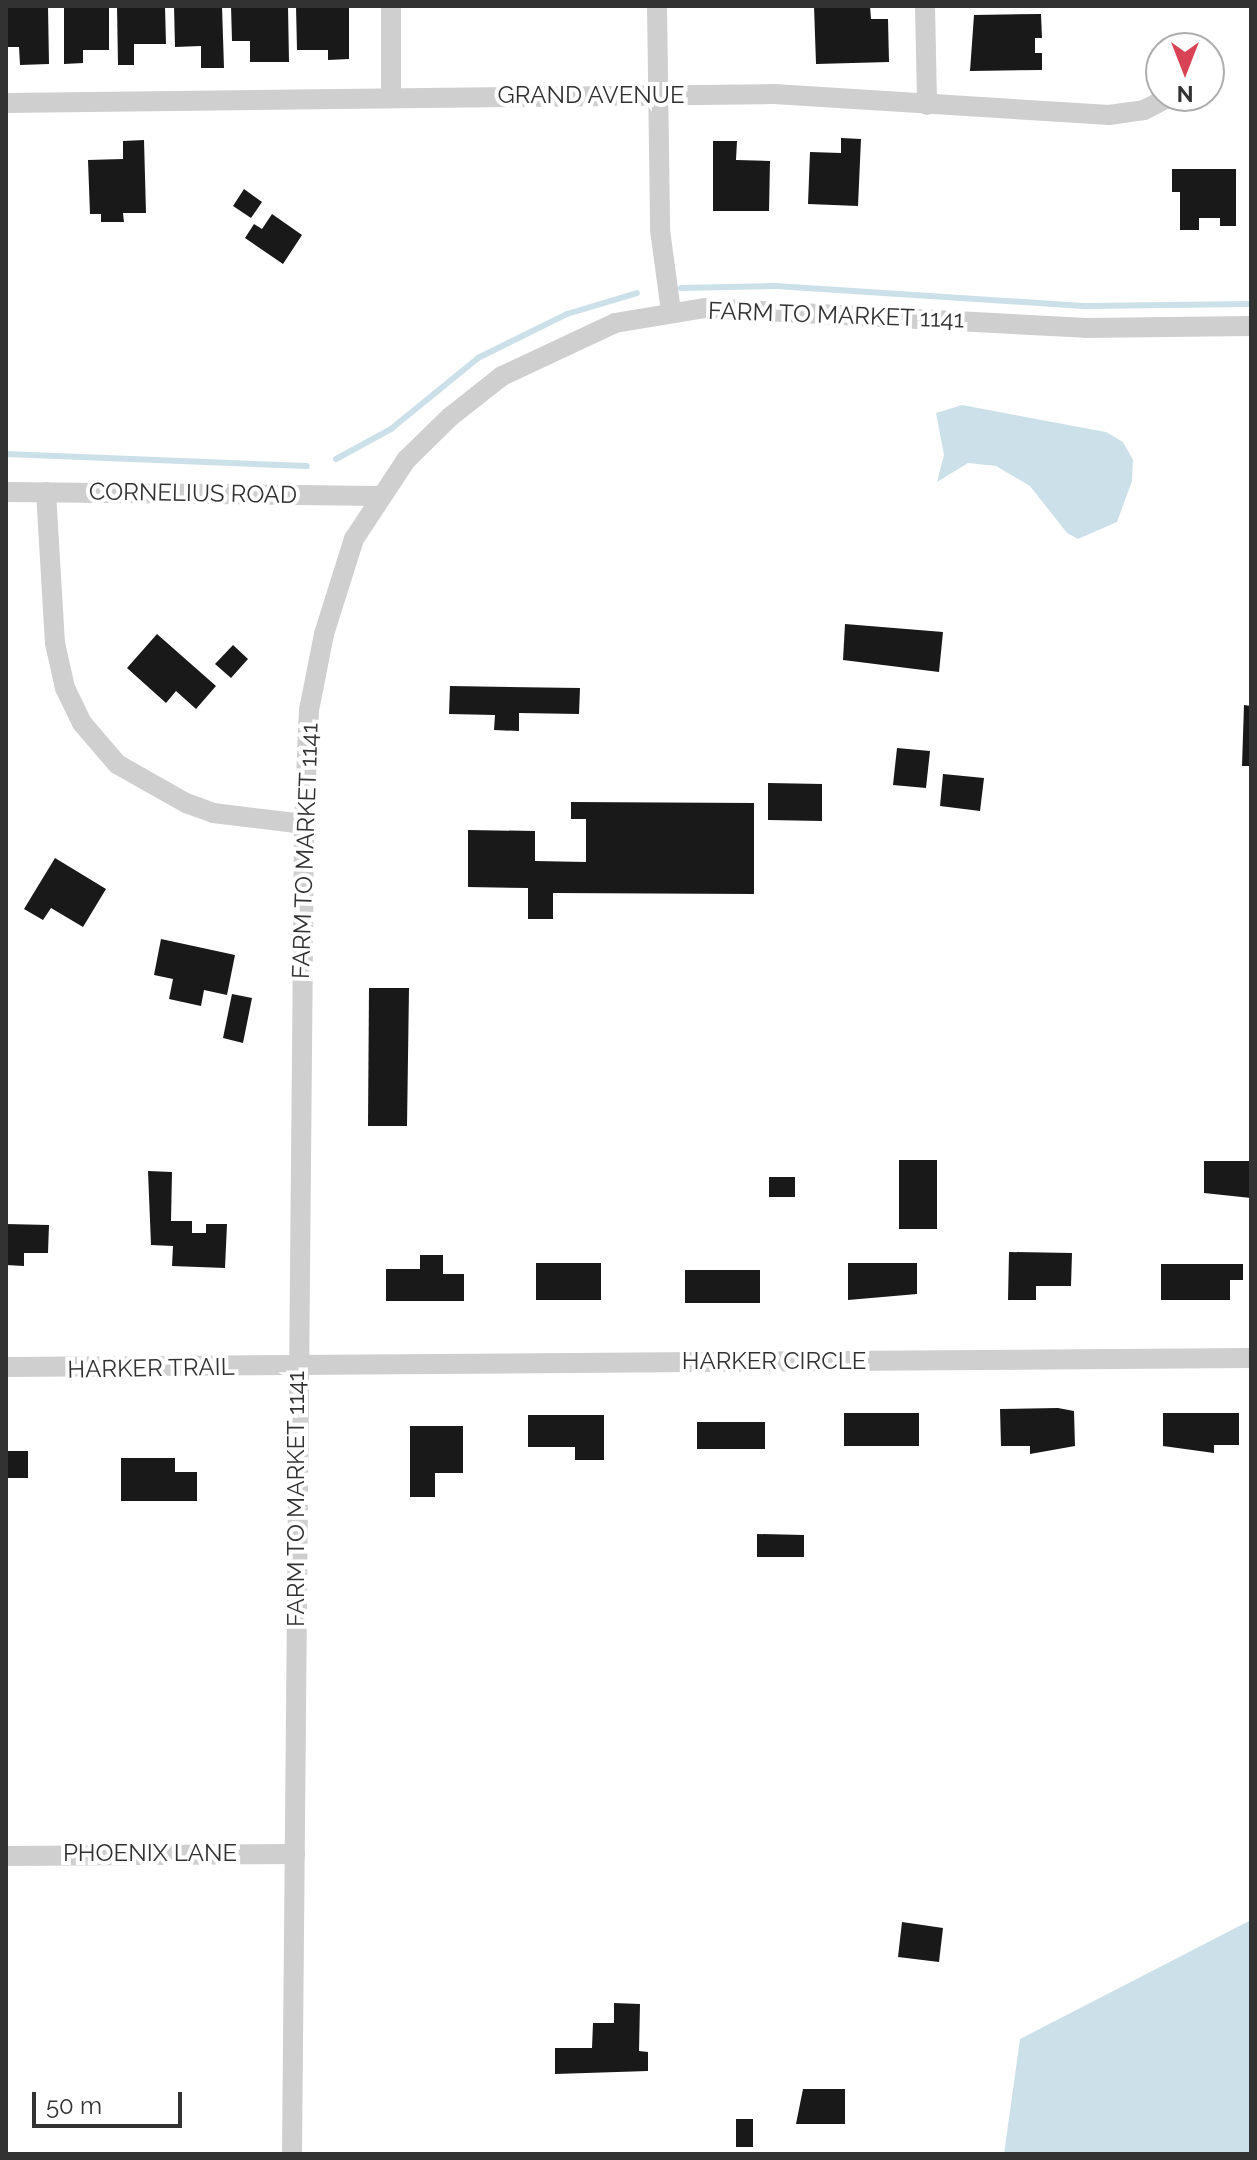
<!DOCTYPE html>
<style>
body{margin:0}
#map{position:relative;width:1257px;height:2160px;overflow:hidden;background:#fff;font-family:Raleway,sans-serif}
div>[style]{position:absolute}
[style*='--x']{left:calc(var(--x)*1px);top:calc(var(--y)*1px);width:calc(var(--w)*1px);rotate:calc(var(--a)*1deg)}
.water>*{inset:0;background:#cce0e9}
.stream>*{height:6px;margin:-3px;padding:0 3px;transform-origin:3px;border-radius:3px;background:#cce0e9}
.building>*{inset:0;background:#191919}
.minor>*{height:20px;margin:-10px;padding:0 10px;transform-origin:10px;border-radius:10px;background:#cfcfcf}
span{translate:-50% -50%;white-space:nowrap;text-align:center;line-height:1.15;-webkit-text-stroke:8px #fff;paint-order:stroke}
.street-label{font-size:24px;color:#323232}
.frame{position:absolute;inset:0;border:8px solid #323232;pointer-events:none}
.north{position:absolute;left:1145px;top:32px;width:80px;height:80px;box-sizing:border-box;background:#fff;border:2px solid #adadad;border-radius:50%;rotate:180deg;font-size:22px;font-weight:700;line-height:32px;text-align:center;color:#323232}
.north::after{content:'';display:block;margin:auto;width:28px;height:36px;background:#d94356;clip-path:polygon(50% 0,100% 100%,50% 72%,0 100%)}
.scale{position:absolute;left:32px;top:2092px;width:150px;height:36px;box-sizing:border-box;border:4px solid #323232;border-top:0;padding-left:10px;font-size:24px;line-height:28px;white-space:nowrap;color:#323232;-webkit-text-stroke:6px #fff;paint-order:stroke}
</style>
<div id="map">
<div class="water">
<i style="clip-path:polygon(962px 405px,1106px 432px,1123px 442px,1133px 460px,1132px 481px,1117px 522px,1078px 539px,1067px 533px,1030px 486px,996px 466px,968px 463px,937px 482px,944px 455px,936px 413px)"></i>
<i style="clip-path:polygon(1251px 1920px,1251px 2154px,1004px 2154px,1020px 2039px)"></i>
</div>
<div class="stream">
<i style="--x:681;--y:288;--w:95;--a:-1.2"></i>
<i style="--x:776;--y:286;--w:312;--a:3.7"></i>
<i style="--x:1087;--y:306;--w:161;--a:-0.7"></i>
<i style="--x:6;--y:454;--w:301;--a:2.3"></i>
<i style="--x:336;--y:459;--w:63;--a:-28.6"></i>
<i style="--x:391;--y:429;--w:112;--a:-39.2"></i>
<i style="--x:478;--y:358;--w:99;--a:-26.3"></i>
<i style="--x:567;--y:314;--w:73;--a:-16.7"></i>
</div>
<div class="building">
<i style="clip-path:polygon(6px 6px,48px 6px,49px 64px,20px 65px,19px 47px,6px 47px)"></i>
<i style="clip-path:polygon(64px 6px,109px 6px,109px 50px,83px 50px,83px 63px,64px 64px)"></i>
<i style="clip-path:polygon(117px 6px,165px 6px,166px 44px,134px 44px,134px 65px,118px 65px)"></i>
<i style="clip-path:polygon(174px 6px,222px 6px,224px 68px,201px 68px,201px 46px,175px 47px)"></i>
<i style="clip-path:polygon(231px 6px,288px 6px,289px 62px,250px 62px,250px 41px,232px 41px)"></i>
<i style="clip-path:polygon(296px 6px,349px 6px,349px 59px,328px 60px,328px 50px,297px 50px)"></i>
<i style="clip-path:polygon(814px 6px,870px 6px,871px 19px,888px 19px,889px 62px,816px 64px)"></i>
<i style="clip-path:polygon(1041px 14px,1042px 38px,1035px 38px,1035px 53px,1042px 53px,1042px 70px,970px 71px,974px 15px)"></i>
<i style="clip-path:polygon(841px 138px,861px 139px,858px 206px,808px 204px,810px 152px,841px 153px)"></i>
<i style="clip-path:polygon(144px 140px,146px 213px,123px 213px,124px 222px,101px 222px,101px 214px,90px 214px,88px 160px,123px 159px,123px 141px)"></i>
<i style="clip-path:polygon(713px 141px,737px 141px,736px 160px,770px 161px,769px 211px,713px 211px)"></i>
<i style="clip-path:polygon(1172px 169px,1236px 169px,1236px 226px,1220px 226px,1220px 218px,1199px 218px,1199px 230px,1180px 230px,1180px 192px,1172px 192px)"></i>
<i style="clip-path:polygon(244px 189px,262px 202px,251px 218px,233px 206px)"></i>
<i style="clip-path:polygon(272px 214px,302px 235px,283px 264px,245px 238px,254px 224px,262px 229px)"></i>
<i style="clip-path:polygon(845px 624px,943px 632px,939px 672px,843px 660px)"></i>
<i style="clip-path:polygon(157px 634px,216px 686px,196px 709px,176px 691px,166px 703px,127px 668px)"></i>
<i style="clip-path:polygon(233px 645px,248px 659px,231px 678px,215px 664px)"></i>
<i style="clip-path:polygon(450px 686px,580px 688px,579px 714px,519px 713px,519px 731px,494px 730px,495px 715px,449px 714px)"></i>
<i style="clip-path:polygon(1244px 705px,1251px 706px,1251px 766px,1242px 766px)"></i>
<i style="clip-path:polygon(897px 748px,930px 751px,926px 788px,893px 785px)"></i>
<i style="clip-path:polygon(943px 774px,984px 778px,980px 811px,940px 806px)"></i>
<i style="clip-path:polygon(768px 783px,822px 784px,822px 821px,768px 820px)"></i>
<i style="clip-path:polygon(571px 802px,754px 803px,754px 894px,553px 893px,553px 919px,528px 919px,528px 888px,468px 887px,468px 830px,535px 831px,535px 861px,586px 862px,586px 819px,571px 819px)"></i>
<i style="clip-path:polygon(55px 858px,106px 889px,83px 927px,51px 908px,43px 920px,24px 909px)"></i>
<i style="clip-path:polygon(161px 939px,235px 955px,227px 995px,204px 990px,201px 1006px,169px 999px,173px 979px,154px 975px)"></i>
<i style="clip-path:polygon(369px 988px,409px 988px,407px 1126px,368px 1126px)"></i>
<i style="clip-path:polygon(232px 994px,252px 998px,243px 1043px,223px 1038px)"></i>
<i style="clip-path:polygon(899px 1160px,937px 1160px,937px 1229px,899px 1229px)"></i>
<i style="clip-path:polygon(1204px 1161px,1251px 1161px,1251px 1198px,1204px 1193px)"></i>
<i style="clip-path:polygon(148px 1171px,172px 1172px,171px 1221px,192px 1221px,192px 1233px,206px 1233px,206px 1224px,227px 1224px,225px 1268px,172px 1266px,173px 1246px,151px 1245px)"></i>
<i style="clip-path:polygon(769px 1177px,795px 1177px,795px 1197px,769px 1197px)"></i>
<i style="clip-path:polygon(6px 1224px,49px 1225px,48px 1253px,24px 1253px,24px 1266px,6px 1265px)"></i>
<i style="clip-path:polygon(1009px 1252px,1072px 1253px,1071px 1286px,1036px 1286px,1036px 1300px,1008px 1300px)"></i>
<i style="clip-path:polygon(420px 1255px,443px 1255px,443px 1274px,464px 1274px,464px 1301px,386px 1301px,386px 1269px,420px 1269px)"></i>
<i style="clip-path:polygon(536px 1263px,601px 1263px,601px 1300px,536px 1300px)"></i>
<i style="clip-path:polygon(848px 1263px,917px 1263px,917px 1294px,848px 1300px)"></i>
<i style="clip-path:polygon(1161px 1264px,1243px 1264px,1243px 1280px,1230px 1280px,1230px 1300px,1161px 1300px)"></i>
<i style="clip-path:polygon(685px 1270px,760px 1270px,760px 1303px,685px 1303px)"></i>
<i style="clip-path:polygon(1058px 1408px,1074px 1411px,1075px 1446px,1030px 1454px,1030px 1446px,1001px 1446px,1000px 1409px)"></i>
<i style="clip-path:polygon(844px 1413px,919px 1413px,919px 1446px,844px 1446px)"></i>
<i style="clip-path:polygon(1163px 1413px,1239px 1413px,1239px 1445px,1214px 1445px,1214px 1453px,1163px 1446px)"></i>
<i style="clip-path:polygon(528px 1415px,604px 1415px,604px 1460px,575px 1460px,575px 1447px,528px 1447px)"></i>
<i style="clip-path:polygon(697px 1422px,765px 1422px,765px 1449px,697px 1449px)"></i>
<i style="clip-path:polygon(410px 1426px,463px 1426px,463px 1473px,435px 1473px,435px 1497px,410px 1497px)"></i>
<i style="clip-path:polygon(6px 1451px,28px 1451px,28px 1478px,6px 1478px)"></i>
<i style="clip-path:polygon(121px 1458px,175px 1458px,175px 1472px,197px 1472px,197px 1501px,121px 1501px)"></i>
<i style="clip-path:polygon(757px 1534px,804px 1535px,804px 1557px,757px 1557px)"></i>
<i style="clip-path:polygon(902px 1922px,943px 1928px,939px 1962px,898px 1957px)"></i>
<i style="clip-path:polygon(614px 2003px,640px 2004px,639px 2051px,648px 2052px,648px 2071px,555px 2074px,555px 2048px,592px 2048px,593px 2023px,614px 2023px)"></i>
<i style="clip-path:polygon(803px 2089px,845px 2089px,845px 2124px,796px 2124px)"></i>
<i style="clip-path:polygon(736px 2119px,753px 2119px,753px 2147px,736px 2147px)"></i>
</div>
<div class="minor">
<i style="--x:391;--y:6;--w:90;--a:90"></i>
<i style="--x:657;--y:6;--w:224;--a:89.2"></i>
<i style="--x:660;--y:230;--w:82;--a:82.3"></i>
<i style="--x:925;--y:6;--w:99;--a:88.8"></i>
<i style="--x:6;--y:103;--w:768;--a:-0.67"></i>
<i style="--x:774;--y:94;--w:336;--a:3.6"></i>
<i style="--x:1109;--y:115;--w:35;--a:-8"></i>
<i style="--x:1144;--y:110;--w:31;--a:-27"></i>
<i style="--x:6;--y:492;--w:374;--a:0.6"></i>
<i style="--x:46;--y:492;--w:151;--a:86.6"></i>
<i style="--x:55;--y:643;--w:46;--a:77.5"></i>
<i style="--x:65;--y:688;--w:39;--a:64"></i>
<i style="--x:82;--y:723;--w:54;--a:49.5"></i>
<i style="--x:117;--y:764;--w:79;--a:29.5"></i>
<i style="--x:186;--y:803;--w:29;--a:20"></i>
<i style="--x:213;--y:813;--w:92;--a:6.9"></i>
<i style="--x:6;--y:1367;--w:1245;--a:-0.41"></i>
<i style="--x:6;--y:1856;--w:289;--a:-0.4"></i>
<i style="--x:292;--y:2154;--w:1330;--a:-89.48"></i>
<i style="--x:304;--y:824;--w:114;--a:-87.5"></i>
<i style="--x:309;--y:710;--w:77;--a:-78.8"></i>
<i style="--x:324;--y:634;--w:100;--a:-72.5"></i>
<i style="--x:354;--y:539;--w:95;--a:-56.6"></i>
<i style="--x:406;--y:460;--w:62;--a:-44.3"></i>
<i style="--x:450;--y:417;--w:66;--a:-38.3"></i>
<i style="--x:502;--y:376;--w:125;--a:-25.1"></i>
<i style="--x:615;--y:323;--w:92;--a:-9.4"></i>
<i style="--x:706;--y:308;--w:380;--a:3"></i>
<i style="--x:1085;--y:328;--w:166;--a:-0.7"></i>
</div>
<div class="street-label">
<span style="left:591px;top:95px">GRAND AVENUE</span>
<span style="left:836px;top:315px;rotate:2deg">FARM TO MARKET 1141</span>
<span style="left:193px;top:493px;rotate:1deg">CORNELIUS ROAD</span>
<span style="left:305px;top:851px;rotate:-88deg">FARM TO MARKET 1141</span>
<span style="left:774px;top:1361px">HARKER CIRCLE</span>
<span style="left:151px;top:1368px;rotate:-1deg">HARKER TRAIL</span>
<span style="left:296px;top:1499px;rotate:-90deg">FARM TO MARKET 1141</span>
<span style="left:150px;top:1853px">PHOENIX LANE</span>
</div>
<div class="frame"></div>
<div class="north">N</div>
<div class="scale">50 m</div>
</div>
